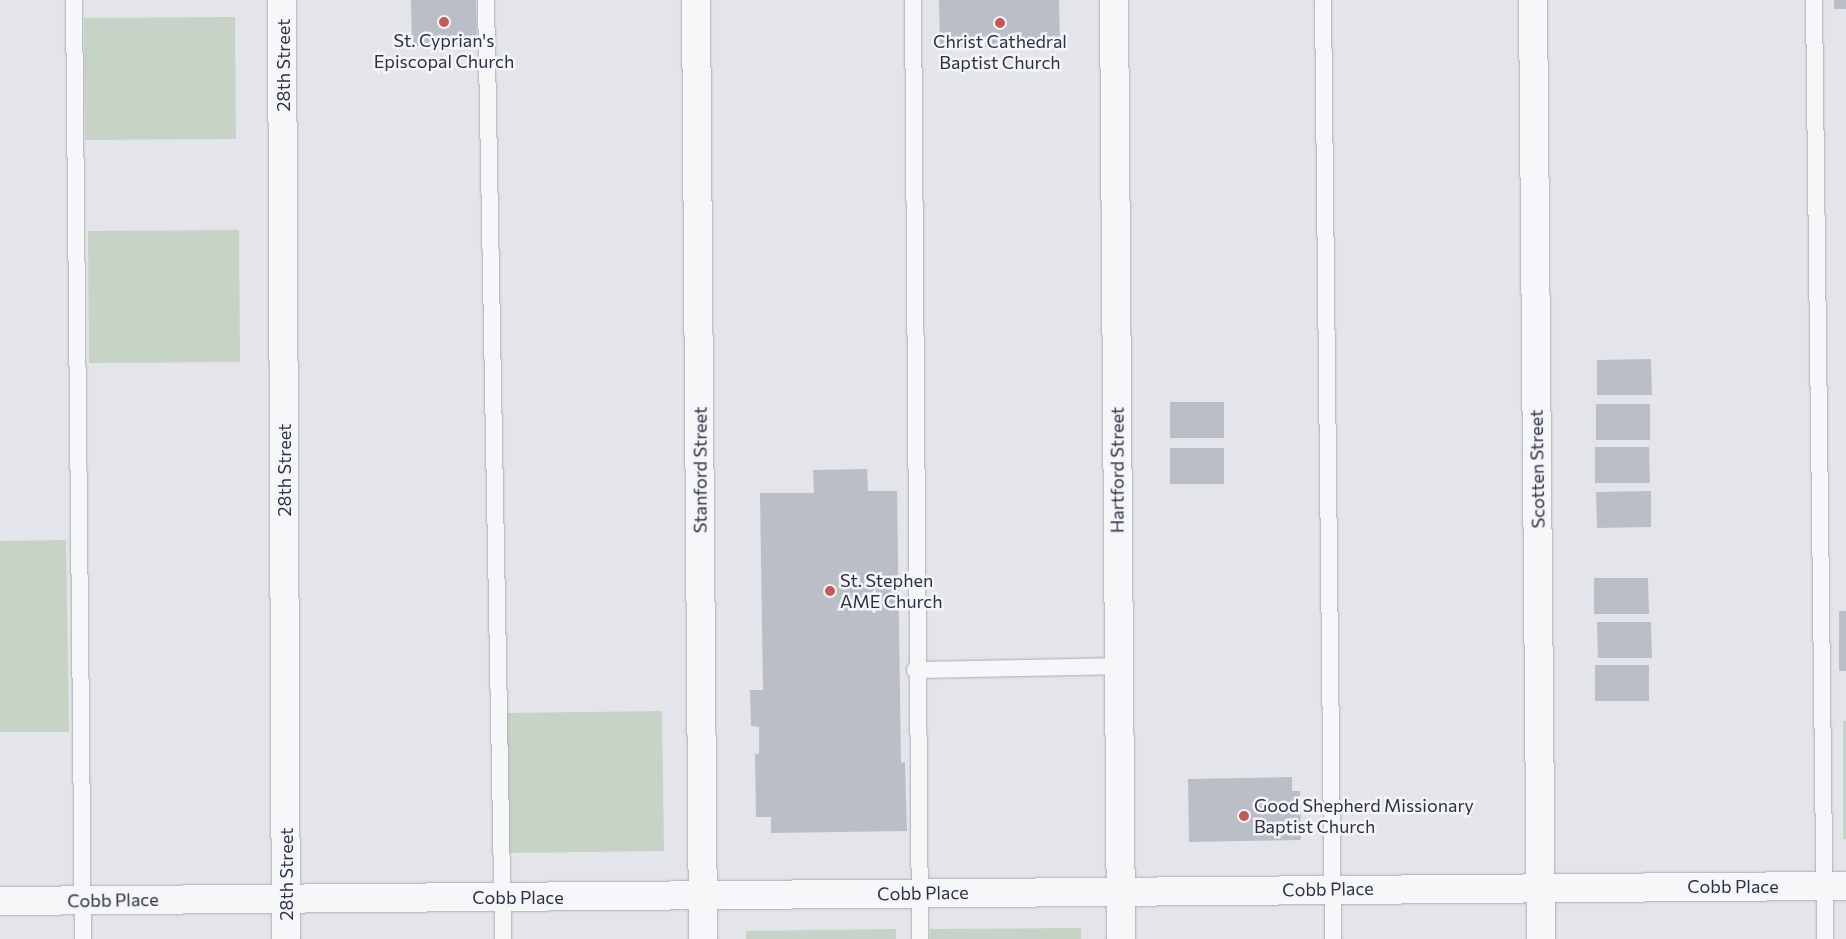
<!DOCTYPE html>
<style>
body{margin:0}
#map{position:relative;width:1846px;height:939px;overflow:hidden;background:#e4e5ea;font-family:Commissioner,sans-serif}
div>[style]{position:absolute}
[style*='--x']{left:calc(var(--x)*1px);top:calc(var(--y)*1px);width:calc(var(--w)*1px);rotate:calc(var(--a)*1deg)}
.green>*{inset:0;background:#c7d3c6}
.building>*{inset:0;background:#bcbec7}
.roads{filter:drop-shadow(0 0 1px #aaabb4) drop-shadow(0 0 1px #aaabb4)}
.lane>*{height:16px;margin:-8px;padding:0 8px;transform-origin:8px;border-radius:8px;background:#f6f7f9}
.street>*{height:28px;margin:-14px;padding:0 14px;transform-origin:14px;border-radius:14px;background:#f6f7f9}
.dots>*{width:14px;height:14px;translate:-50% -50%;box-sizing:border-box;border:2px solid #f4f5f8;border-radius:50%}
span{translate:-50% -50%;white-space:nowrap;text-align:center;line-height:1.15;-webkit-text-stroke:5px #f4f5f8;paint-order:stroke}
.poi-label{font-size:18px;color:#2e3141}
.left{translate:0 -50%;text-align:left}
.street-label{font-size:18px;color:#2e3141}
</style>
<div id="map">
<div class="green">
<i style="clip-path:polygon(235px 17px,236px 139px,85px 140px,84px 18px)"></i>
<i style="clip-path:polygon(239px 230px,240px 362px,89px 363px,88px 231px)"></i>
<i style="clip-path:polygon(66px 540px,69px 732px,0 732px,0 541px)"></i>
<i style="clip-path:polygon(662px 711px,664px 851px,507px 853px,505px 713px)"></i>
<i style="clip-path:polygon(1843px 721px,1846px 721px,1846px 839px,1843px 839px)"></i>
<i style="clip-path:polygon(1081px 928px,1081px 939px,930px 939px,930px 929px)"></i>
<i style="clip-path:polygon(896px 929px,896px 939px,746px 939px,746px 931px)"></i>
</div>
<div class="building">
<i style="clip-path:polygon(411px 0,476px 0,477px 45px,412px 46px)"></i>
<i style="clip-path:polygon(939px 0,1059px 0,1060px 46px,940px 48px)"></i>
<i style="clip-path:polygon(1834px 0,1846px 0,1846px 9px,1834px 9px)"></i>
<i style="clip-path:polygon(1651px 359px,1652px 395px,1597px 395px,1597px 360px)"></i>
<i style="clip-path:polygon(1170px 402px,1224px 402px,1224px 438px,1170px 438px)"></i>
<i style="clip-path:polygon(1596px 404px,1650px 404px,1650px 440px,1596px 440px)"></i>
<i style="clip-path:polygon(1595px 447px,1649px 447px,1650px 483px,1595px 483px)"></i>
<i style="clip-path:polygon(1170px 448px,1224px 448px,1224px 484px,1170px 484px)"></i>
<i style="clip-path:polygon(867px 469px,868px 491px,897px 491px,901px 763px,905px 762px,907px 831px,771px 833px,771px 817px,756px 817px,755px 754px,759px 754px,759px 727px,751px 726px,750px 690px,763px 690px,760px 493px,814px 493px,813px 470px)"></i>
<i style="clip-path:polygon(1651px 491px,1651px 527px,1597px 528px,1596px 492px)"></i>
<i style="clip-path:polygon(1594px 578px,1648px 578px,1649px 614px,1594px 614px)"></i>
<i style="clip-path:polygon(1839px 611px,1846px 611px,1846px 671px,1839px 671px)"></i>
<i style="clip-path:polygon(1597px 622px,1651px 622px,1652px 658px,1598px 658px)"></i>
<i style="clip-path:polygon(1595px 665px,1649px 665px,1649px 701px,1595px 701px)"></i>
<i style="clip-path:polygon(1292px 777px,1292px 791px,1300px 791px,1301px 840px,1189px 842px,1188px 779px)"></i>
</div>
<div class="roads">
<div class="lane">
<i style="--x:74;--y:0;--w:939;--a:89.45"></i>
<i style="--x:486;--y:0;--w:939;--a:88.96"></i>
<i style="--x:913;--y:0;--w:939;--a:89.57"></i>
<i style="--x:1323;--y:0;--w:939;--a:89.39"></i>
<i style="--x:1814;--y:0;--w:939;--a:89.33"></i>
<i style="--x:915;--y:670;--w:204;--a:-1.1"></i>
</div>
<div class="street">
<i style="--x:282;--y:0;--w:939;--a:89.76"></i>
<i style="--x:696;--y:0;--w:939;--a:89.57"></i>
<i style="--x:1114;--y:0;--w:939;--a:89.57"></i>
<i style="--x:1533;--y:0;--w:939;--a:89.51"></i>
<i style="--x:0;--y:901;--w:1846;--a:-0.47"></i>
</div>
</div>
<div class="dots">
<i style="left:444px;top:22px;background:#c05b59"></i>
<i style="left:1000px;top:23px;background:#c05b59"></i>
<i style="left:830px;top:591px;background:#c05b59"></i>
<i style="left:1244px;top:816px;background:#c05b59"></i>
</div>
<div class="poi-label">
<span style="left:444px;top:51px">St. Cyprian's<br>Episcopal Church</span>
<span style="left:1000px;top:52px">Christ Cathedral<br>Baptist Church</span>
<span class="left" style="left:840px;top:591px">St. Stephen<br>AME Church</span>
<span class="left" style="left:1254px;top:816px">Good Shepherd Missionary<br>Baptist Church</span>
</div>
<div class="street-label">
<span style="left:283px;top:65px;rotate:-90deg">28th Street</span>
<span style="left:1537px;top:469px;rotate:-91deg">Scotten Street</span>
<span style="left:284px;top:470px;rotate:-90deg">28th Street</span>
<span style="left:700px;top:470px;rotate:-90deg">Stanford Street</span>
<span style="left:1117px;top:470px;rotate:-90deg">Hartford Street</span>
<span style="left:286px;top:874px;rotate:-90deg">28th Street</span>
<span style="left:1733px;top:886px">Cobb Place</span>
<span style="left:1328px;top:889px;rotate:-1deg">Cobb Place</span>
<span style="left:923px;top:893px;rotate:-1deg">Cobb Place</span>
<span style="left:518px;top:897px">Cobb Place</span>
<span style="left:113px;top:900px;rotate:-1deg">Cobb Place</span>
</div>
</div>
